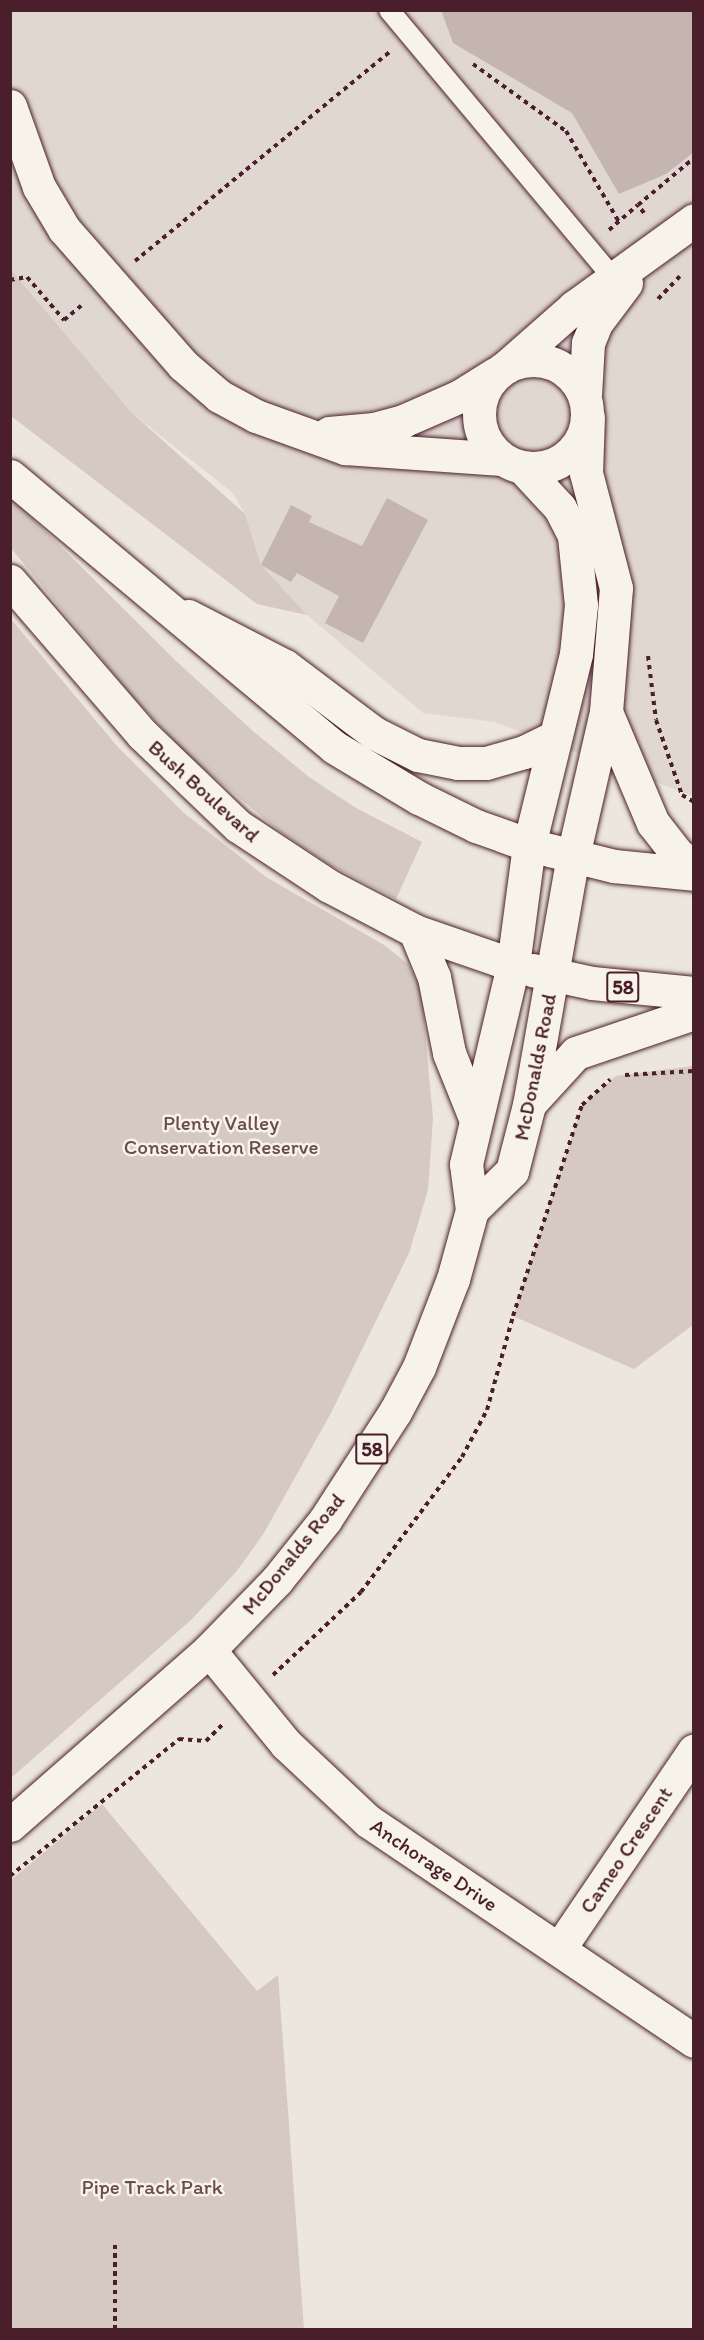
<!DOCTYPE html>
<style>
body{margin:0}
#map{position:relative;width:704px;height:2340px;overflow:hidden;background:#ece6dd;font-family:Itim,sans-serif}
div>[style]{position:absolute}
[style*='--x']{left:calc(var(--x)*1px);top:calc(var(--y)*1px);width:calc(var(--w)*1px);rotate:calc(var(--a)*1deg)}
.built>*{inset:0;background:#e0d7d0}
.green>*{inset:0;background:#d5c9c2}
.building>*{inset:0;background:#c4b5b0}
.path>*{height:4px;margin-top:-2px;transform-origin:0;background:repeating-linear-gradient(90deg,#4a1f2b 0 4.5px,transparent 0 9px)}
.roads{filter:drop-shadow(0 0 2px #4a1f2b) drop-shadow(0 0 2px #4a1f2b)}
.lane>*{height:20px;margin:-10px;padding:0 10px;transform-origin:10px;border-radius:10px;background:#f7f3e8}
.street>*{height:33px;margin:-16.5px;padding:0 16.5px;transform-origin:16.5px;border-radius:16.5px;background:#f7f3e8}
.street>.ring{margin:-16.5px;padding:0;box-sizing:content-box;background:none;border:33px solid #f7f3e8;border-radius:50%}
.secondary>*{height:33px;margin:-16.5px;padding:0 16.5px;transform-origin:16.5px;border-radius:16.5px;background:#f7f3e8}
.primary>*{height:33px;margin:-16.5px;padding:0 16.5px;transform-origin:16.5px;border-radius:16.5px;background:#f7f3e8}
span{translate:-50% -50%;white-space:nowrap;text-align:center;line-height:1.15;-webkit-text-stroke:5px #f7f3e8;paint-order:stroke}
.shield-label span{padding:2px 4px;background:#f7f3e8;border:2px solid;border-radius:4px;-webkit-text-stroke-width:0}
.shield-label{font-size:20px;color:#4a1f2b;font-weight:700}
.street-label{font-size:21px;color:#4a1f2b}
.park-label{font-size:21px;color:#6d4a51}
.frame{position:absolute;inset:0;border:12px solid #4a1f2b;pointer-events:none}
</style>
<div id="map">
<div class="built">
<i style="clip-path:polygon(10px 11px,693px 11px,693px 796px,495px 722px,423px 713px,307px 615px,261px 565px,245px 514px,233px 493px,132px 413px,11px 270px)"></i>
</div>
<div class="green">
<i style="clip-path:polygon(11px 270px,132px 413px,245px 514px,261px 565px,307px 615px,257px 604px,11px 416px)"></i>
<i style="clip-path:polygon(10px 496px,176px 661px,254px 732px,309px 777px,356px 808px,422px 842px,396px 899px,330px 865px,278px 830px,187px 755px,133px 697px,11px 548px)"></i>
<i style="clip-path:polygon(10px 618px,117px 746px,184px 813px,266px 877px,384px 945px,408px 964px,421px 989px,433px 1118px,428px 1190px,409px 1253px,331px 1413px,264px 1533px,236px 1572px,191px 1620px,11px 1778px)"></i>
<i style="clip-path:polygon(693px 1066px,693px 1325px,634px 1369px,513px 1316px,582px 1105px,616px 1076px)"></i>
<i style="clip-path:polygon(102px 1804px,257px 1991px,278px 1975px,304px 2329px,11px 2329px,11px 1880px)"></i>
</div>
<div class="building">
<i style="clip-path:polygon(441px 10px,694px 10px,694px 152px,666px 174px,619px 194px,572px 113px,453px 43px)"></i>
<i style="clip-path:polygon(387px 498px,428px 520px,363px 643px,325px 623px,339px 596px,297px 573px,291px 582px,261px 565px,291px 505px,312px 516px,309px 522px,362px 546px)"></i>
</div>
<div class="path">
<i style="--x:473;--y:64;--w:115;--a:35.8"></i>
<i style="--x:566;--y:131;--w:105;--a:59.8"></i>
<i style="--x:644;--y:213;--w:10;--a:-127"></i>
<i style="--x:638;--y:205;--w:73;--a:-40"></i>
<i style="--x:609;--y:230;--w:38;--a:-41"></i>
<i style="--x:135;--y:261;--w:329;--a:-39.4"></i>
<i style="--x:10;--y:280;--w:17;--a:-10"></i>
<i style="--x:27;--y:277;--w:57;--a:49.3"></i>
<i style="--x:64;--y:320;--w:25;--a:-40"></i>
<i style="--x:658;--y:299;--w:32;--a:-46"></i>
<i style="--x:648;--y:656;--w:64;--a:82.9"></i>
<i style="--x:656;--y:720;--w:79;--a:70.9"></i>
<i style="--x:682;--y:795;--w:14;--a:30"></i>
<i style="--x:625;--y:1075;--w:69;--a:-3.3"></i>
<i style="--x:273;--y:1675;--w:121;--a:-43.3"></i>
<i style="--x:361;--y:1592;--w:169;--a:-53.2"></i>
<i style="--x:462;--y:1457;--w:53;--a:-62"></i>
<i style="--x:487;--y:1410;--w:98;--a:-74.5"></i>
<i style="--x:513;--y:1316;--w:222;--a:-71.9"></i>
<i style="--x:582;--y:1105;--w:38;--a:-42"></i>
<i style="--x:10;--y:1876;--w:218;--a:-39"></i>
<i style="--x:179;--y:1739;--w:27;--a:4"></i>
<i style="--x:206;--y:1741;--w:27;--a:-45"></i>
<i style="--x:115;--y:2330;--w:85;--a:-90"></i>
</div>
<div class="roads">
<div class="lane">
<i style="--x:389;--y:10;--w:351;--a:50.1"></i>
</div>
<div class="street">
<i style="--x:10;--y:106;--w:86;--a:70.3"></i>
<i style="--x:39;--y:187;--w:49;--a:59.2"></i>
<i style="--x:64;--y:229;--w:181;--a:48.8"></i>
<i style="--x:183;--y:365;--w:48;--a:40.7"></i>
<i style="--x:219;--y:396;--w:42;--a:28.4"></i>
<i style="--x:256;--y:416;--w:95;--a:19.8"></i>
<i style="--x:345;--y:448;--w:157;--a:4"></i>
<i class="ring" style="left:479px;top:360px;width:75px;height:75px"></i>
<i style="--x:506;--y:367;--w:91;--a:-41.4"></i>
<i style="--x:574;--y:307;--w:148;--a:-35.9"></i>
<i style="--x:585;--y:395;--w:52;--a:-86.7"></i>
<i style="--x:588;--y:343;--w:22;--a:-68"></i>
<i style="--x:596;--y:323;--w:50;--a:-53.1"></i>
<i style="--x:329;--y:433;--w:45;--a:-5.1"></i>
<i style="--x:374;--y:429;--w:30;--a:-15"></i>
<i style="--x:403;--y:421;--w:62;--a:-23.7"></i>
<i style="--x:460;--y:396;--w:41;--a:-32.2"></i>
<i style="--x:523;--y:468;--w:54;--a:47.2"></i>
<i style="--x:560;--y:508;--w:31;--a:63"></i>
<i style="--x:574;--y:536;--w:69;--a:84.2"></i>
<i style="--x:581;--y:605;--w:49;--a:95.8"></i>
<i style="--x:576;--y:654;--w:197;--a:103.8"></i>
<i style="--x:188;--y:616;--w:109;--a:27.3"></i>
<i style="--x:285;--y:666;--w:111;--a:37"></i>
<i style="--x:374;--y:733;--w:49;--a:26.6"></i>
<i style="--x:418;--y:755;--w:41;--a:11.3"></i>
<i style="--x:458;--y:763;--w:28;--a:0"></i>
<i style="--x:486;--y:763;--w:40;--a:-16"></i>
<i style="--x:524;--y:752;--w:34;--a:-26"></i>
<i style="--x:606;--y:712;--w:121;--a:67.1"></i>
<i style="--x:653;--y:823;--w:39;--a:52"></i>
<i style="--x:677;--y:854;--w:21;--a:37"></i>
<i style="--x:573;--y:856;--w:148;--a:-77.1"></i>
<i style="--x:606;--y:712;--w:124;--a:-85.4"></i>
<i style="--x:616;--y:588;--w:119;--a:-104.6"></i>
<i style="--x:586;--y:473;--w:56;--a:-88"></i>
<i style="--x:209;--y:1650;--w:122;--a:50.7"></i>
<i style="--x:286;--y:1744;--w:112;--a:43.2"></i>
<i style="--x:368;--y:1821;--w:393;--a:34"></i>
<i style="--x:559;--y:1949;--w:240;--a:-55.8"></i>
</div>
<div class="secondary">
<i style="--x:10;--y:476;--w:422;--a:39.9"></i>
<i style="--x:334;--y:747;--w:99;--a:31"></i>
<i style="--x:419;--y:798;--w:64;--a:26.2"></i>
<i style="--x:476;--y:826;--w:56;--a:19.7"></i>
<i style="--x:10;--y:581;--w:202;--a:49.2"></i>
<i style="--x:142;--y:734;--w:133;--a:43.8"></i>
<i style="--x:238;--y:826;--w:109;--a:33.4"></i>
<i style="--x:329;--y:886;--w:97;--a:27.6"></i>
<i style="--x:415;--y:931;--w:104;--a:19.1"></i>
<i style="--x:415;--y:931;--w:50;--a:67.6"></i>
<i style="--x:434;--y:977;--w:77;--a:78.8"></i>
<i style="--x:449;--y:1053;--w:70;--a:68.2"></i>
</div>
<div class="primary">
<i style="--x:532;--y:970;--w:61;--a:12.2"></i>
<i style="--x:592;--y:983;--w:102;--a:5.6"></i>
<i style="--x:530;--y:1103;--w:68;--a:-47.4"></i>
<i style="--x:576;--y:1053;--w:125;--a:-18.7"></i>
<i style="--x:472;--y:1210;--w:56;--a:-44.3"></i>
<i style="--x:512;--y:1171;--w:68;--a:-75.6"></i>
<i style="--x:529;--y:1105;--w:253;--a:-80"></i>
<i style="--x:10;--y:1825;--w:265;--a:-41.3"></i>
<i style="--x:209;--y:1650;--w:98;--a:-45.8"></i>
<i style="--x:277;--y:1580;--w:77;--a:-51.3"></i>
<i style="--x:325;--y:1520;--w:129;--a:-57.1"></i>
<i style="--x:395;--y:1412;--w:51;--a:-61.9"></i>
<i style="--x:419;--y:1367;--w:94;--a:-68.9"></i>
<i style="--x:453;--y:1279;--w:72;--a:-74.6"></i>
<i style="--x:472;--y:1210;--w:46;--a:-97.4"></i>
<i style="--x:466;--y:1164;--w:204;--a:-76.7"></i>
<i style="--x:513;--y:965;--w:121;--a:-82.4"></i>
<i style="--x:529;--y:845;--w:88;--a:13.9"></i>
<i style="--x:614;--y:866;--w:80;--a:5.7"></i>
</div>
</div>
<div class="shield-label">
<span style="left:623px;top:987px">58</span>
<span style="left:372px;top:1449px">58</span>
</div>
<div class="street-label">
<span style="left:204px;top:791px;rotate:42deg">Bush Boulevard</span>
<span style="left:535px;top:1067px;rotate:-79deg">McDonalds Road</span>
<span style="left:293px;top:1554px;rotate:-51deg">McDonalds Road</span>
<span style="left:626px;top:1850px;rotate:-56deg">Cameo Crescent</span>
<span style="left:434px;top:1865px;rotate:34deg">Anchorage Drive</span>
</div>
<div class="park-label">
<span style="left:221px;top:1135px">Plenty Valley<br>Conservation Reserve</span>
<span style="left:152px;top:2187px">Pipe Track Park</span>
</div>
<div class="frame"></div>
</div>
